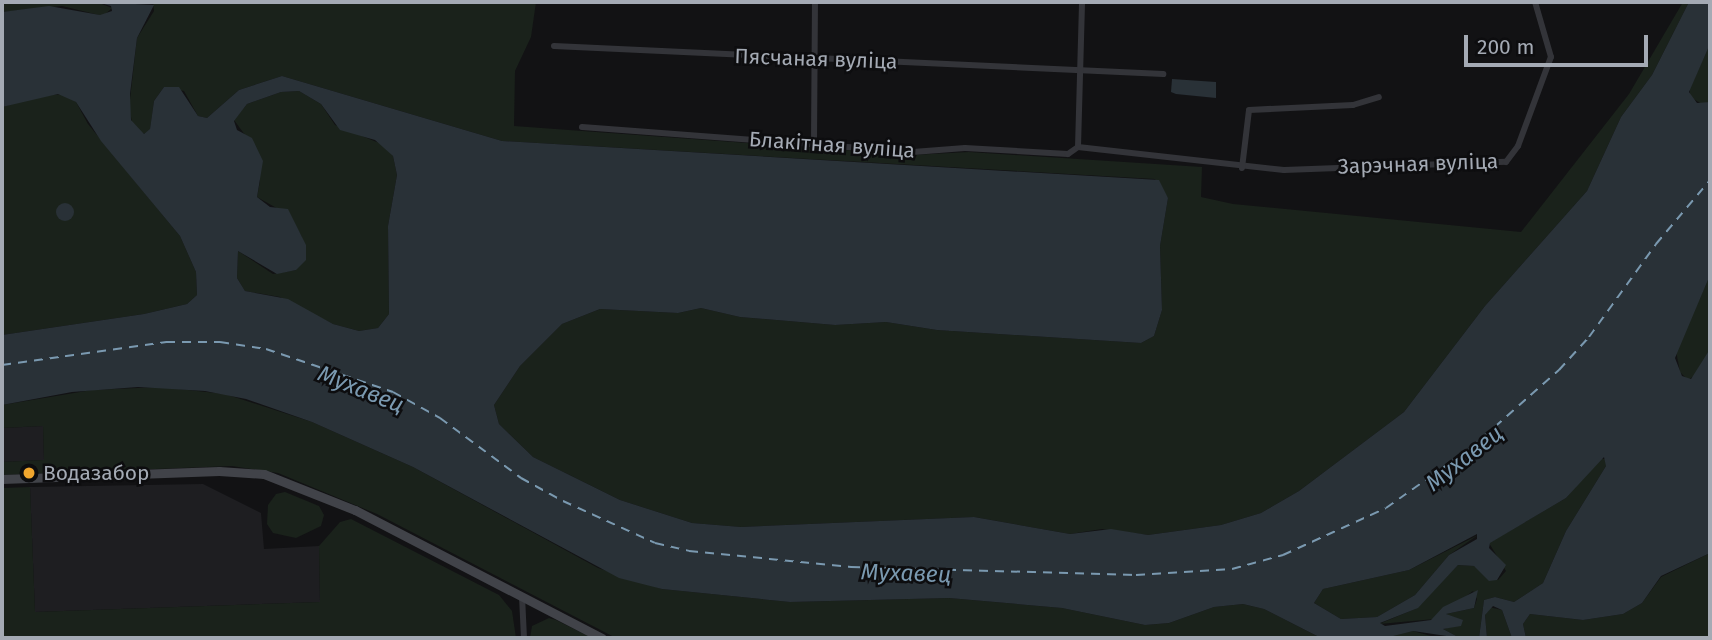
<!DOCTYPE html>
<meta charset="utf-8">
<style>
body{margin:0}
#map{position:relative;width:1712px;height:640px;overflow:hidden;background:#121214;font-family:"Fira Sans",sans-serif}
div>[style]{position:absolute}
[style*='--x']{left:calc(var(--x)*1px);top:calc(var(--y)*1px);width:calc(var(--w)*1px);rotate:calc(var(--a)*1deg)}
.built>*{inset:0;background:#1e1e21}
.green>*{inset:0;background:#1a221b}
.water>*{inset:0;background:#293137}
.round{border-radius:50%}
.ferry>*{height:2px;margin-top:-1px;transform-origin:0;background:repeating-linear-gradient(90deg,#7a99b0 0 9px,transparent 0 16px)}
.street>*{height:6px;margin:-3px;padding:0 3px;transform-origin:3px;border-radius:3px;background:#333439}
.secondary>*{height:9px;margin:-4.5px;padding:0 4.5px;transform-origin:4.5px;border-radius:4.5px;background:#414349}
.dots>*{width:19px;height:19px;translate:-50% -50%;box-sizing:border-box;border:4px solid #0d0d0f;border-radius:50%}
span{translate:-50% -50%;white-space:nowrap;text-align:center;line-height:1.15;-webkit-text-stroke:5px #0d0d0f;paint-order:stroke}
.street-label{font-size:21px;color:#a4aab4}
.poi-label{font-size:21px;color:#a4aab4}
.left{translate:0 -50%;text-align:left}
.water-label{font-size:23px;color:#7a99b0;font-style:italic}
.frame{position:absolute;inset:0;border:4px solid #a4aab4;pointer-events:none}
.scale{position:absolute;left:1464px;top:35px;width:184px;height:32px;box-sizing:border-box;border:4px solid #a4aab4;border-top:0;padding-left:9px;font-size:21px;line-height:24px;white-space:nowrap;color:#a4aab4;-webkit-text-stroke:5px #0d0d0f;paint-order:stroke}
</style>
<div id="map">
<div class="built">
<i style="clip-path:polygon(43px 426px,44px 460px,2px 462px,2px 428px)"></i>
<i style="clip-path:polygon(203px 484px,261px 513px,264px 549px,319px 546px,320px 602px,35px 612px,30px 487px)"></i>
</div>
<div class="green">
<i style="clip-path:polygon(2px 2px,97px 2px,112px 8px,103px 16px,62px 6px,2px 12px)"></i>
<i style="clip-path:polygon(153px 2px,536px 2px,531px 37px,515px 71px,514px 126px,913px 155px,969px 152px,1202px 167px,1201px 197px,1233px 204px,1521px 232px,1629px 94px,1683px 2px,1689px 2px,1652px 75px,1621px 117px,1587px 191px,1485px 306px,1404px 412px,1299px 491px,1261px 513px,1221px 525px,1148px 535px,1102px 529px,1070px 534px,974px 517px,741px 527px,692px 523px,620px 500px,533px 457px,499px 424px,494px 405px,520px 366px,562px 324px,600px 309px,678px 313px,701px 308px,740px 317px,835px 325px,886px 322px,937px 330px,1141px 343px,1154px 336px,1162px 310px,1160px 246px,1168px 198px,1155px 179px,502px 141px,282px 76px,239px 90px,207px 118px,198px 116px,184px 91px,164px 87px,154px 101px,150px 130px,144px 134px,133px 126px,129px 108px,137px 38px,154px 11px)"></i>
<i style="clip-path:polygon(1710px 44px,1710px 102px,1702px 104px,1690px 97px,1690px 88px)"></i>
<i style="clip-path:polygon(299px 91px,321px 104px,335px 125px,384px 145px,393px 156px,397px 175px,388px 226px,389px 314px,378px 328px,359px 331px,333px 324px,280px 297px,245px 291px,237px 278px,238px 251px,273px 274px,296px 270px,302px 237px,289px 215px,257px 197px,260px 181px,256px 150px,234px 120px,247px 104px,281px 92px)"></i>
<i style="clip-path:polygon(65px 94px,76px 102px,88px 124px,180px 236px,196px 272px,197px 295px,187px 304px,144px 314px,2px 335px,2px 107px,39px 96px)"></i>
<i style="clip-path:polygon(1710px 275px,1710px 349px,1697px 374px,1688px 380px,1680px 372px,1676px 351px)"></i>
<i style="clip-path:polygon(160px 387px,225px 394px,312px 422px,413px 467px,598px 568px,662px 589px,790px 602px,949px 598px,1062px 608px,1145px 625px,1169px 623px,1214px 607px,1243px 604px,1264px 609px,1321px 638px,616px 638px,377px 514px,278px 473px,232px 466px,2px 475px,2px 462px,44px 460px,43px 426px,2px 428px,2px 405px,92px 390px)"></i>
<i style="clip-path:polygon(1599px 459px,1607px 459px,1606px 466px,1566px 531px,1543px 583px,1514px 602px,1495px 597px,1484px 600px,1479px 638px,1460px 638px,1443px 629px,1461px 625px,1446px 614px,1474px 608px,1477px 599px,1473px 591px,1435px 619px,1379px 624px,1415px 609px,1458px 565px,1474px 566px,1498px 580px,1506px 571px,1489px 543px,1566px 498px)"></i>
<i style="clip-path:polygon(30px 487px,35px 612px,320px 602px,319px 546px,340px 522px,351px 519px,499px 595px,512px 611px,516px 638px,2px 638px,2px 488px)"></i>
<i style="clip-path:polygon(285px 492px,319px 506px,324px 515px,321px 526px,296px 538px,273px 533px,267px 524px,268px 505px,276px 494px)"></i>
<i style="clip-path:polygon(1478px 535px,1449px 555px,1415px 595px,1377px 617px,1341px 619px,1314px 603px,1323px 589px,1409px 570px)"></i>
<i style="clip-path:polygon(1710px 553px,1710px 638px,1526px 638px,1523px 624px,1530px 614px,1583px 620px,1623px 614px,1642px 603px,1661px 577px)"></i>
<i style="clip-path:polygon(1489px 607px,1502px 610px,1512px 638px,1487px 638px,1485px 615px)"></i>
<i style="clip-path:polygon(549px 618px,556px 620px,592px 638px,530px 638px,532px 626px)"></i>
<i style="clip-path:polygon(1413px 631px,1438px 638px,1385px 638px,1391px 634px)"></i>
</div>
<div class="water">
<i style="clip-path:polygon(evenodd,97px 2px,154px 5px,137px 38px,130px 94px,131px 120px,144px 134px,150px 129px,154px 101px,164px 87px,179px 87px,198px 116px,207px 118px,239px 90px,282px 76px,502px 141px,1159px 180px,1168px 198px,1160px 246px,1162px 310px,1154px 336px,1141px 343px,937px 330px,886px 322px,835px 325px,740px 317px,701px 308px,678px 313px,600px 309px,562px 324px,520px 366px,494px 405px,499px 424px,533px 457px,620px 500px,692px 523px,741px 527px,974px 517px,1070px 534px,1111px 529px,1148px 535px,1221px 525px,1261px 513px,1299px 491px,1404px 412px,1485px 306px,1587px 191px,1621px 117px,1652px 75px,1689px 2px,1710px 2px,1710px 44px,1689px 92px,1697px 103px,1710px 102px,1710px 275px,1675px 358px,1682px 376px,1691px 379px,1710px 349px,1710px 553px,1661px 576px,1642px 603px,1623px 614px,1583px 620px,1530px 614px,1523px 624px,1526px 638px,1512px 638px,1502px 610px,1493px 606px,1485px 615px,1487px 638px,1479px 638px,1484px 600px,1495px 597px,1514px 602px,1543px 583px,1566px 531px,1606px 466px,1604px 457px,1566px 498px,1490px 543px,1489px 548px,1506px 565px,1497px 580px,1489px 581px,1474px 566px,1458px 565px,1418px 608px,1380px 623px,1385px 626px,1431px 620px,1443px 607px,1478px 590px,1474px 608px,1446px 614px,1463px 620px,1461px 626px,1443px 629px,1460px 638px,1413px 631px,1385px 638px,1321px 638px,1264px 609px,1243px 604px,1214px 607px,1169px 623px,1145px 625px,1062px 608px,949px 598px,790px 602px,662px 589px,619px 578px,413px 467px,312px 422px,246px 399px,205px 391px,138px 387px,72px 392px,2px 405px,2px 335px,144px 314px,187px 304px,197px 295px,196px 272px,180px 236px,101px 141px,76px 102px,58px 94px,2px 107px,2px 12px,49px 6px,100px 15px,112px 11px,111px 6px,97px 2px,299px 91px,321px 104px,340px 130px,375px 140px,393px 156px,397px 175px,388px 226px,389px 314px,378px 328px,359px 331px,333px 324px,288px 299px,245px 291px,237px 278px,238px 251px,277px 274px,296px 270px,306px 260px,306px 245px,288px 209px,270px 207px,257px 197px,263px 161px,252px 138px,237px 130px,234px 121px,247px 104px,281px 92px,299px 91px,97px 2px,1477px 534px,1477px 539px,1449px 555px,1415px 595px,1377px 617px,1341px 619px,1314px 603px,1323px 589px,1409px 570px,1477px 534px)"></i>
<i style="clip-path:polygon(1172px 79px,1216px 82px,1216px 98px,1176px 94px,1171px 92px)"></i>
<i class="round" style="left:56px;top:203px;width:18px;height:18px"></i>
</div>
<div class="ferry">
<i style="--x:2;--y:365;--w:166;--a:-8"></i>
<i style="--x:166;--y:342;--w:54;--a:0"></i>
<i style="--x:220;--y:342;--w:47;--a:8.7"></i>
<i style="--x:266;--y:349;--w:134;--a:18.7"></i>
<i style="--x:393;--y:392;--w:54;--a:29"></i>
<i style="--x:440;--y:418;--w:101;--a:36.5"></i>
<i style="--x:521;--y:478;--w:48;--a:28.7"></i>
<i style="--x:563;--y:501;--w:101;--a:24.5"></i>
<i style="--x:655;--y:543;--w:35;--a:13"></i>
<i style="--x:689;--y:551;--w:163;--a:5.6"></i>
<i style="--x:851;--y:567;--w:285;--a:1.6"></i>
<i style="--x:1136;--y:575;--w:96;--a:-3.6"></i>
<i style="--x:1232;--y:569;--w:53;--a:-15.4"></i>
<i style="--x:1283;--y:555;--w:113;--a:-24.5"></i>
<i style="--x:1386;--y:508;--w:104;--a:-35.2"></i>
<i style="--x:1471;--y:448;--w:118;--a:-41.6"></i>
<i style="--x:1559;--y:370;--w:45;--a:-47.7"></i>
<i style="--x:1589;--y:337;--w:115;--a:-54.2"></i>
<i style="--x:1656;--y:244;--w:84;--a:-49.8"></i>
</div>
<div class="street">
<i style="--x:554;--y:46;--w:610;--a:2.63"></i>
<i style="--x:582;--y:127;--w:332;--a:4.3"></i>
<i style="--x:913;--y:152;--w:52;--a:-4.4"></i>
<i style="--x:965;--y:148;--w:103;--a:3.3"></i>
<i style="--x:1068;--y:154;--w:12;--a:-35"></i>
<i style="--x:814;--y:142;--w:140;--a:-89.6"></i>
<i style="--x:1078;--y:147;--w:207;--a:6.4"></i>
<i style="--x:1284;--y:170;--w:222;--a:-2.1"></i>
<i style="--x:1506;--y:162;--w:20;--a:-53"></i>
<i style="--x:1518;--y:146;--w:95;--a:-69.7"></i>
<i style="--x:1551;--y:57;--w:57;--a:-106.2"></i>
<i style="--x:1078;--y:147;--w:145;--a:-88.4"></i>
<i style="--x:1242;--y:168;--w:58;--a:-83.1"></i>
<i style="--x:1249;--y:110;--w:104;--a:-2.8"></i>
<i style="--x:1353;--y:105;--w:27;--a:-17"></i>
<i style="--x:522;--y:596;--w:42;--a:87.3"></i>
</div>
<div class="secondary">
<i style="--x:2;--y:479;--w:217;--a:-2.1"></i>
<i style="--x:219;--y:471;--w:45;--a:3.8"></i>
<i style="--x:264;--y:474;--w:98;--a:21.6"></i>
<i style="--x:355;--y:510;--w:278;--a:27.4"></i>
</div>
<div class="dots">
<i style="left:29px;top:473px;background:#f0a62e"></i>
</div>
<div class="street-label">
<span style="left:816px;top:59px;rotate:2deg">Пясчаная вуліца</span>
<span style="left:832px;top:145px;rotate:4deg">Блакітная вуліца</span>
<span style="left:1418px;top:164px;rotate:-2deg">Зарэчная вуліца</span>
</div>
<div class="poi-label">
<span class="left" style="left:43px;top:473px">Водазабор</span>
</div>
<div class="water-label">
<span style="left:361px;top:389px;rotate:22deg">Мухавец</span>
<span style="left:1464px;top:458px;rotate:-38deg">Мухавец</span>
<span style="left:906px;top:573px;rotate:2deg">Мухавец</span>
</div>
<div class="frame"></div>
<div class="scale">200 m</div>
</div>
